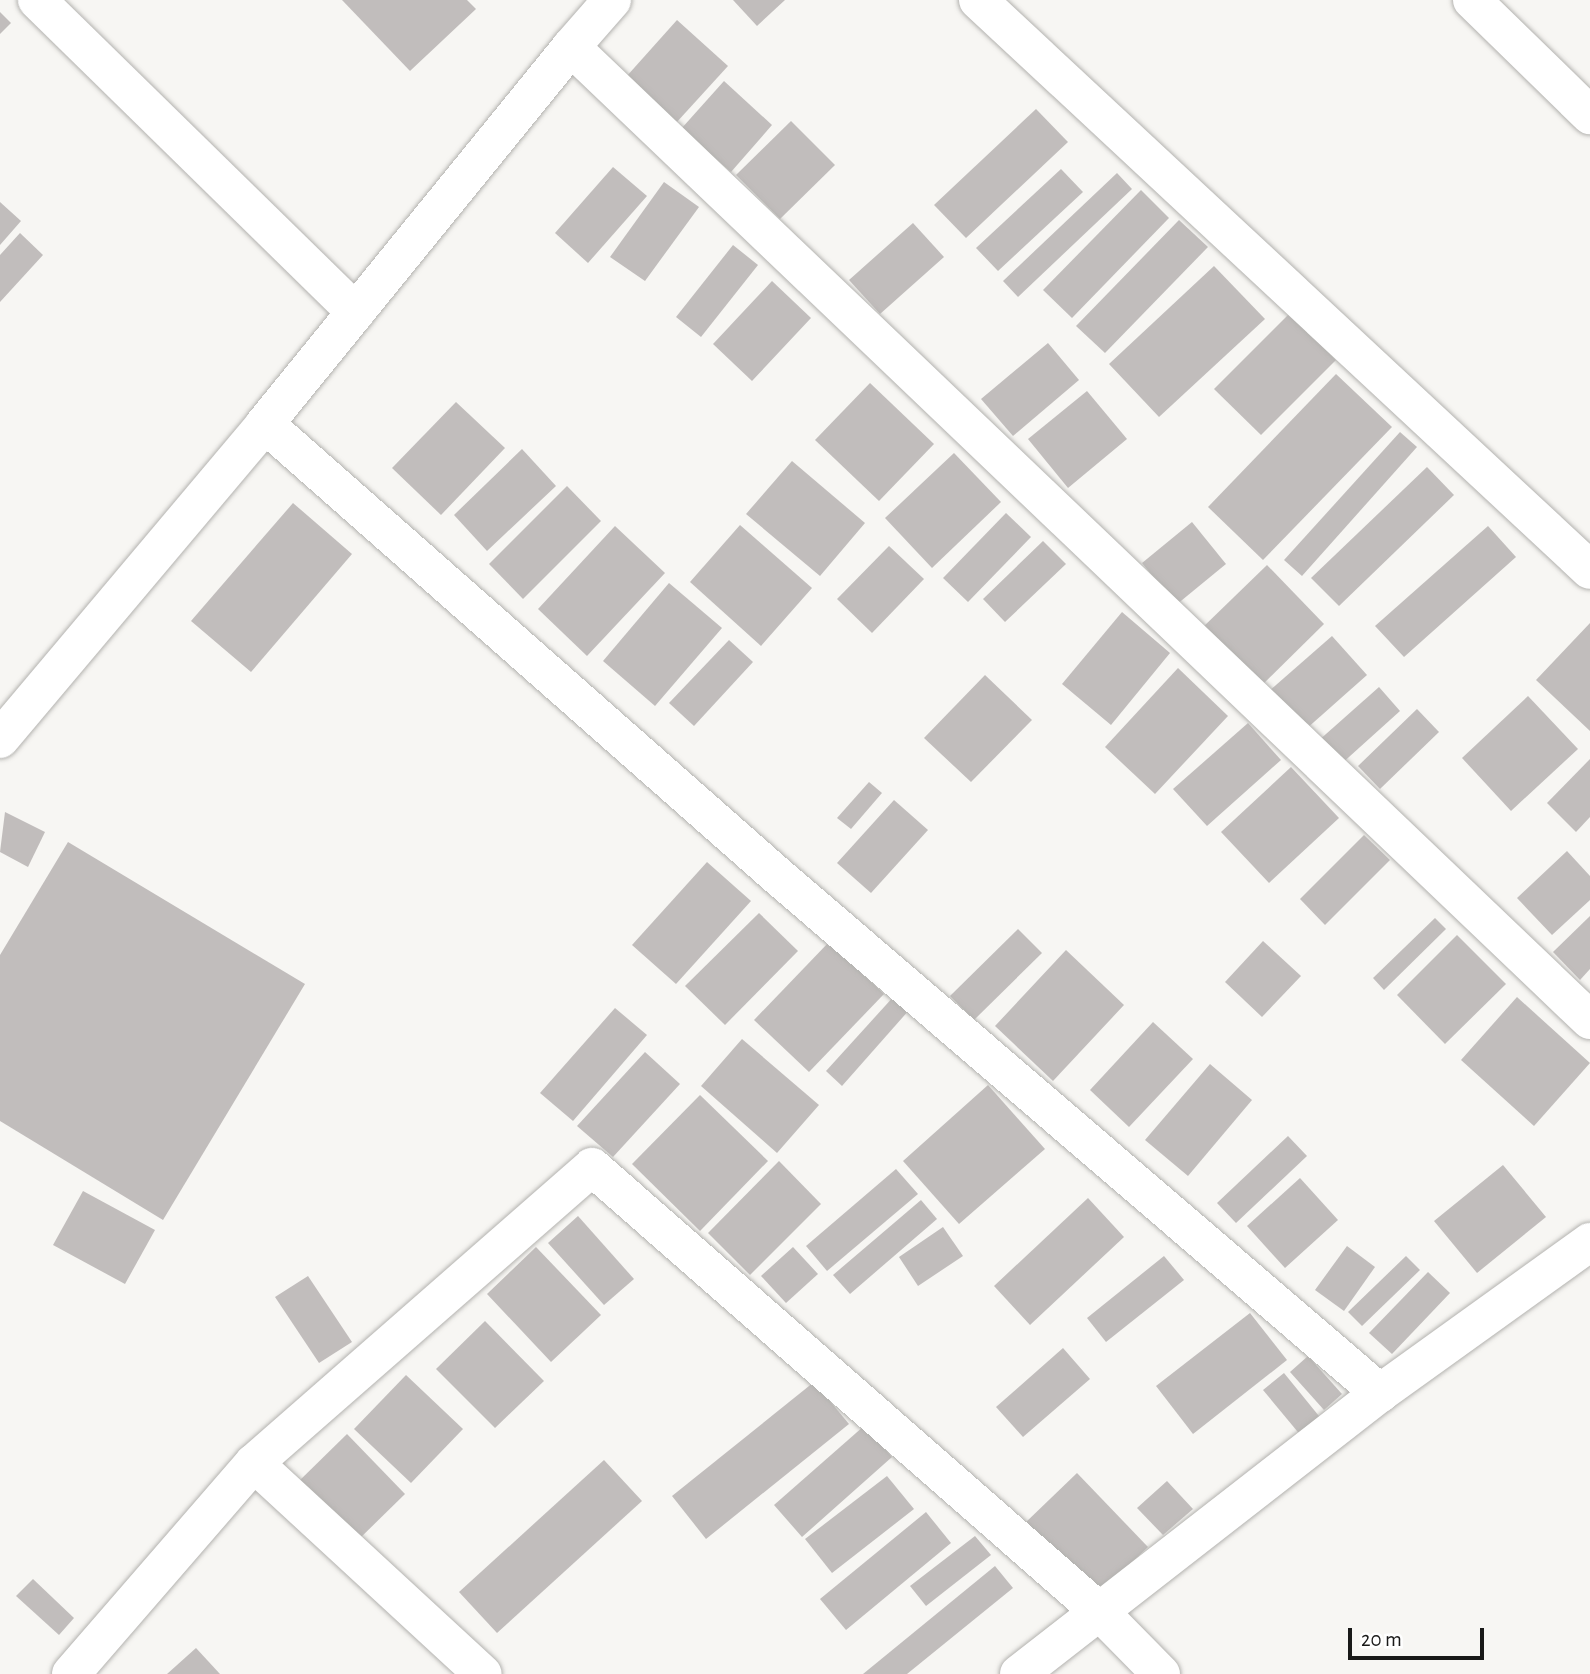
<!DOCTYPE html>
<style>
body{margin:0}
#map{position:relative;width:1590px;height:1674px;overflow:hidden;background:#f7f6f3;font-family:"Alegreya Sans",sans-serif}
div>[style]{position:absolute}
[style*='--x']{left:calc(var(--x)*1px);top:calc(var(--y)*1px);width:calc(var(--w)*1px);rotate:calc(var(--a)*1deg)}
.building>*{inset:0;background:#c1bdbc}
.roads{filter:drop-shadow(0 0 2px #b3b2af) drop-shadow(0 0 2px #b3b2af)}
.minor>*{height:38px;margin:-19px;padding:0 19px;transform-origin:19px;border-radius:19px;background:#fff}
span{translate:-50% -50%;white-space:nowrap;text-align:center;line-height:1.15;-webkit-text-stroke:7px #fff;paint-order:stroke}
.scale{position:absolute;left:1348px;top:1628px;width:136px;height:32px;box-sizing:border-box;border:4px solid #191918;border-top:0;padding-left:9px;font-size:21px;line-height:24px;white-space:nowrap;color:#191918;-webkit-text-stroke:5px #fff;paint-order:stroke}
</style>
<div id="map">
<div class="building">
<i style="clip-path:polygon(342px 0,467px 0,476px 9px,410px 71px)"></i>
<i style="clip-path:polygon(733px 0,785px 0,757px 26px)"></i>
<i style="clip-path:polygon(0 12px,11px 23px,0 34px)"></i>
<i style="clip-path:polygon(677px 20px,728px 66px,676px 123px,626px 77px)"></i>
<i style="clip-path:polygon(724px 81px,772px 125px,731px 172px,681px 129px)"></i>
<i style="clip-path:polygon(1036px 109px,1068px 142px,966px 238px,934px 205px)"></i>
<i style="clip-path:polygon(791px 121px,835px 165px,780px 219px,736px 175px)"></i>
<i style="clip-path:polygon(613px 167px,647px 196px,588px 263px,555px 233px)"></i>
<i style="clip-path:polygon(1061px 169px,1083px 192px,998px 271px,976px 248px)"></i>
<i style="clip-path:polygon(1117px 173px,1132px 189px,1018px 297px,1003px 281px)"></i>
<i style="clip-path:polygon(664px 182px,699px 207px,645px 281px,610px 257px)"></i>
<i style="clip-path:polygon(1141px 190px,1169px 218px,1072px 318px,1043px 290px)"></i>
<i style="clip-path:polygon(0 202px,21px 221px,0 245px)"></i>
<i style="clip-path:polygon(1179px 220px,1208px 247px,1105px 353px,1076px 326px)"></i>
<i style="clip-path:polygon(913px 223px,944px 257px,880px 314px,849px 280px)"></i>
<i style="clip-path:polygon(20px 233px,43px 255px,0 302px,0 255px)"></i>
<i style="clip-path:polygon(733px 245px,758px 265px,701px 337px,676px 317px)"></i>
<i style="clip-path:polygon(1214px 266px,1265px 319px,1159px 417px,1109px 364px)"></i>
<i style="clip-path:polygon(772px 281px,811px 318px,752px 381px,713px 344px)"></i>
<i style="clip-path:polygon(1289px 314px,1336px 360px,1261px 435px,1214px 389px)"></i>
<i style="clip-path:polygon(1048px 343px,1079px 380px,1013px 436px,981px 399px)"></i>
<i style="clip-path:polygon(1336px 374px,1392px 427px,1263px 560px,1208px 507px)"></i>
<i style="clip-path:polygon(870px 383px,934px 444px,879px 501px,815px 440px)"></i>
<i style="clip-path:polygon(1087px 391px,1127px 439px,1068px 488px,1028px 439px)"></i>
<i style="clip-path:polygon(456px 402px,505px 448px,441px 515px,392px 468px)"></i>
<i style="clip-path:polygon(1400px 432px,1417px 447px,1302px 576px,1284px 560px)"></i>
<i style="clip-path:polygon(522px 449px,556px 486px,487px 551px,454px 515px)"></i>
<i style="clip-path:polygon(954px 453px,1001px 502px,932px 568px,885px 518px)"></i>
<i style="clip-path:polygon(792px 461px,865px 523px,820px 576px,746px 514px)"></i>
<i style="clip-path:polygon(1427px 467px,1454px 495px,1339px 606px,1311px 578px)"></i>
<i style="clip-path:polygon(567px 486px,601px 521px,523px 599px,489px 564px)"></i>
<i style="clip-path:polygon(293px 503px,352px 554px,251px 672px,191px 621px)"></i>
<i style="clip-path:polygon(1006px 513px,1031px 537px,968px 602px,943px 578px)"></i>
<i style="clip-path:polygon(1192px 522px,1226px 564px,1176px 605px,1142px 563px)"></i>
<i style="clip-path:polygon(740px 525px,812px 588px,761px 646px,690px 582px)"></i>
<i style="clip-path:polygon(615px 526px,665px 573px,587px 656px,538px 609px)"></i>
<i style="clip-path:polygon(1488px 526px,1516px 557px,1404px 657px,1375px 626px)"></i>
<i style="clip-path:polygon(1043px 541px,1066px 564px,1005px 622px,983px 599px)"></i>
<i style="clip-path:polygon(889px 546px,924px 579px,872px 633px,837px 599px)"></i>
<i style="clip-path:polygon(1267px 565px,1324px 624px,1259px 688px,1201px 629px)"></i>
<i style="clip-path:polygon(669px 583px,722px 628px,655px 706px,603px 661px)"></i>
<i style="clip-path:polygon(1122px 612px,1170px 653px,1111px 725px,1062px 684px)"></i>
<i style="clip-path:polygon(1590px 623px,1590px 731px,1536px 680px)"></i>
<i style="clip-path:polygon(1332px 636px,1367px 675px,1305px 730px,1269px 691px)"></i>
<i style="clip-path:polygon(729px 640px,753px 662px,694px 726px,669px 703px)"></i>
<i style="clip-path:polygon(1178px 668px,1228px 716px,1155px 794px,1105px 747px)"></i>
<i style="clip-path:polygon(985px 675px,1032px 720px,971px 782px,924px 738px)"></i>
<i style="clip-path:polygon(1379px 687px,1400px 711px,1339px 766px,1317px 742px)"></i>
<i style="clip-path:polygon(1528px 696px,1578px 749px,1511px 811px,1462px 758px)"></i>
<i style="clip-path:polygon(1417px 709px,1439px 732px,1380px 789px,1358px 766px)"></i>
<i style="clip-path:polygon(1248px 723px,1281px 760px,1207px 826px,1173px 789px)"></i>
<i style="clip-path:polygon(1590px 759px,1590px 817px,1576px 832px,1547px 803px)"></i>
<i style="clip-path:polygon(1291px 767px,1339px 818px,1269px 883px,1221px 832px)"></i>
<i style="clip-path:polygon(869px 782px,882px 793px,851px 829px,837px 818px)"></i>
<i style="clip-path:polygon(894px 800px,928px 830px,871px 893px,837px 863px)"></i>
<i style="clip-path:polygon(5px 812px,45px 832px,28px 867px,0 852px)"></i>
<i style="clip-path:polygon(1364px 835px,1390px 860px,1325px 925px,1300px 899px)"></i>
<i style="clip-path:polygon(68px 842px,305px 984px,163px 1220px,0 1121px,0 955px)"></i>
<i style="clip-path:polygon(1567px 851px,1590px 876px,1590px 900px,1552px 935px,1517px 898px)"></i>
<i style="clip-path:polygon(707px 862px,751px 901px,676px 984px,632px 945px)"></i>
<i style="clip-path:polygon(759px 913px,798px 951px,725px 1025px,685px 986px)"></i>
<i style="clip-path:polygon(1590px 916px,1590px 969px,1580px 980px,1553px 952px)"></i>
<i style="clip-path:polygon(1435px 918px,1446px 929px,1384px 990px,1373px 978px)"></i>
<i style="clip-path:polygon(1018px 929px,1042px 953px,974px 1020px,950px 996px)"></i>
<i style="clip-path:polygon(1457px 935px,1506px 984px,1445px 1044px,1397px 995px)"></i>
<i style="clip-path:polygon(1263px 941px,1301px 976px,1262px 1017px,1225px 982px)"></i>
<i style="clip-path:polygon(829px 942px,884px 994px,809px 1072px,754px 1020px)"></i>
<i style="clip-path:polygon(1066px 950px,1124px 1005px,1053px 1081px,995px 1026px)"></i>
<i style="clip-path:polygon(895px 995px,910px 1009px,842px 1086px,826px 1071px)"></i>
<i style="clip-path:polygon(1517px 997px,1590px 1063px,1534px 1126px,1461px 1060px)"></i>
<i style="clip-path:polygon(615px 1008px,647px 1035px,573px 1121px,540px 1093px)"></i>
<i style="clip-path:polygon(1153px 1022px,1193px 1059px,1129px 1127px,1090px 1090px)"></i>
<i style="clip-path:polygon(742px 1039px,819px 1105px,777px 1153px,701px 1086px)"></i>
<i style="clip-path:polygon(645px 1052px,680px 1084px,613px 1157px,577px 1126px)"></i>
<i style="clip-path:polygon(1210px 1064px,1252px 1100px,1188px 1176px,1145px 1140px)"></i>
<i style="clip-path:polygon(988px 1085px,1045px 1149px,959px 1224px,903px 1161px)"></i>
<i style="clip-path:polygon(700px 1095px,768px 1161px,700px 1231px,632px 1164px)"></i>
<i style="clip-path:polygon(1288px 1136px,1307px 1156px,1236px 1223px,1217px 1203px)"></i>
<i style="clip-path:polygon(779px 1161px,821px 1204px,750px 1275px,708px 1233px)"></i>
<i style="clip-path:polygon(1503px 1165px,1546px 1217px,1477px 1273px,1434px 1221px)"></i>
<i style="clip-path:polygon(896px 1169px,918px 1194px,827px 1271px,806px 1246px)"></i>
<i style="clip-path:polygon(1300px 1178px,1338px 1220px,1285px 1268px,1247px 1226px)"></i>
<i style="clip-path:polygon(83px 1191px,155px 1230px,125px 1284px,53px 1245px)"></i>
<i style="clip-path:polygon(1088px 1198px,1124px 1237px,1030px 1325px,994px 1286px)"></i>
<i style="clip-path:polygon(921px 1200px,937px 1219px,850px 1294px,833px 1275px)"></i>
<i style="clip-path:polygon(578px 1216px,634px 1279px,604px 1305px,548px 1243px)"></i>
<i style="clip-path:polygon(943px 1227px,963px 1256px,918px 1286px,899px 1257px)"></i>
<i style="clip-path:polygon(1347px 1246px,1375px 1267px,1344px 1311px,1315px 1290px)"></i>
<i style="clip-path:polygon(536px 1247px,601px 1315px,551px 1362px,487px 1294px)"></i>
<i style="clip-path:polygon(793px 1247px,818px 1274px,786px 1303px,761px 1276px)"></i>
<i style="clip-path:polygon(1164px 1256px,1184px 1280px,1106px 1342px,1087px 1318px)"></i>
<i style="clip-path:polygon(1406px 1256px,1420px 1270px,1362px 1326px,1348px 1312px)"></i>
<i style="clip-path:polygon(1428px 1272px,1450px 1293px,1392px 1354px,1369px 1333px)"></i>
<i style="clip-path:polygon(308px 1276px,352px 1342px,319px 1363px,275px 1297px)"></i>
<i style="clip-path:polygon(1250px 1313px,1287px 1360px,1193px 1434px,1156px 1386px)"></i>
<i style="clip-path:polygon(485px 1321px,544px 1381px,495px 1428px,436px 1369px)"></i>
<i style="clip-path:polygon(1063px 1348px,1090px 1379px,1023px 1437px,996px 1407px)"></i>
<i style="clip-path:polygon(1308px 1356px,1342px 1394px,1324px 1410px,1290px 1372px)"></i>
<i style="clip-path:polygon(1284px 1373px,1323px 1421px,1302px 1437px,1263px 1390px)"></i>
<i style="clip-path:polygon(406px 1375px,463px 1429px,411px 1483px,354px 1429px)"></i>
<i style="clip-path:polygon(814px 1382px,849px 1424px,706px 1539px,672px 1496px)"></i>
<i style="clip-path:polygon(864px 1426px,892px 1457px,802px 1537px,774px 1505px)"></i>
<i style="clip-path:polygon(347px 1434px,405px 1494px,355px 1543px,297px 1483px)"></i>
<i style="clip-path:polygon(604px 1460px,642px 1501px,497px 1633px,459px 1592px)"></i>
<i style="clip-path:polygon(1077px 1473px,1148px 1547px,1094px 1598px,1024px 1524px)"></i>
<i style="clip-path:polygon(887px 1476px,914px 1509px,832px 1573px,805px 1539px)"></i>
<i style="clip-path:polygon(1167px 1481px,1193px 1509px,1163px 1535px,1137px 1508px)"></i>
<i style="clip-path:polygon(926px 1512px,951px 1543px,846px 1630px,820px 1599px)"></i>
<i style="clip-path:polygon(975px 1536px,991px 1555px,926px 1606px,910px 1586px)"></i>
<i style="clip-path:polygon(995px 1566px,1013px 1588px,907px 1674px,863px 1674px)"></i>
<i style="clip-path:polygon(33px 1579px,74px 1618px,59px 1635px,16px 1596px)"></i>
<i style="clip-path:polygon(196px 1648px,220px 1674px,167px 1674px)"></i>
</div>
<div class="roads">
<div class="minor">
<i style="--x:37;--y:0;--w:446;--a:44.4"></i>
<i style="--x:612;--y:0;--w:62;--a:131.1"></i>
<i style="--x:571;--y:47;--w:1409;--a:43.68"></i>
<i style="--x:978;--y:0;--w:836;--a:42.96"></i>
<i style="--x:1472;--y:0;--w:165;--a:44.3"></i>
<i style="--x:571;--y:47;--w:486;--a:129.1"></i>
<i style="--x:265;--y:424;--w:687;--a:41.4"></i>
<i style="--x:780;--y:878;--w:791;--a:40.64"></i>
<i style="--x:1380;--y:1393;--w:259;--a:-35.7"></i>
<i style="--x:0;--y:739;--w:412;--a:-49.9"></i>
<i style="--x:254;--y:1463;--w:311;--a:42.7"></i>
<i style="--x:71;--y:1674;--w:279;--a:-49.1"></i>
<i style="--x:254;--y:1463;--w:449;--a:-41.2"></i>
<i style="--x:592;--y:1167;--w:675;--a:41.22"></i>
<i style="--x:1100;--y:1612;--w:87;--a:45.5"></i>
<i style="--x:1019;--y:1674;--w:457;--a:-37.9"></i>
</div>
</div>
<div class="scale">20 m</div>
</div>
